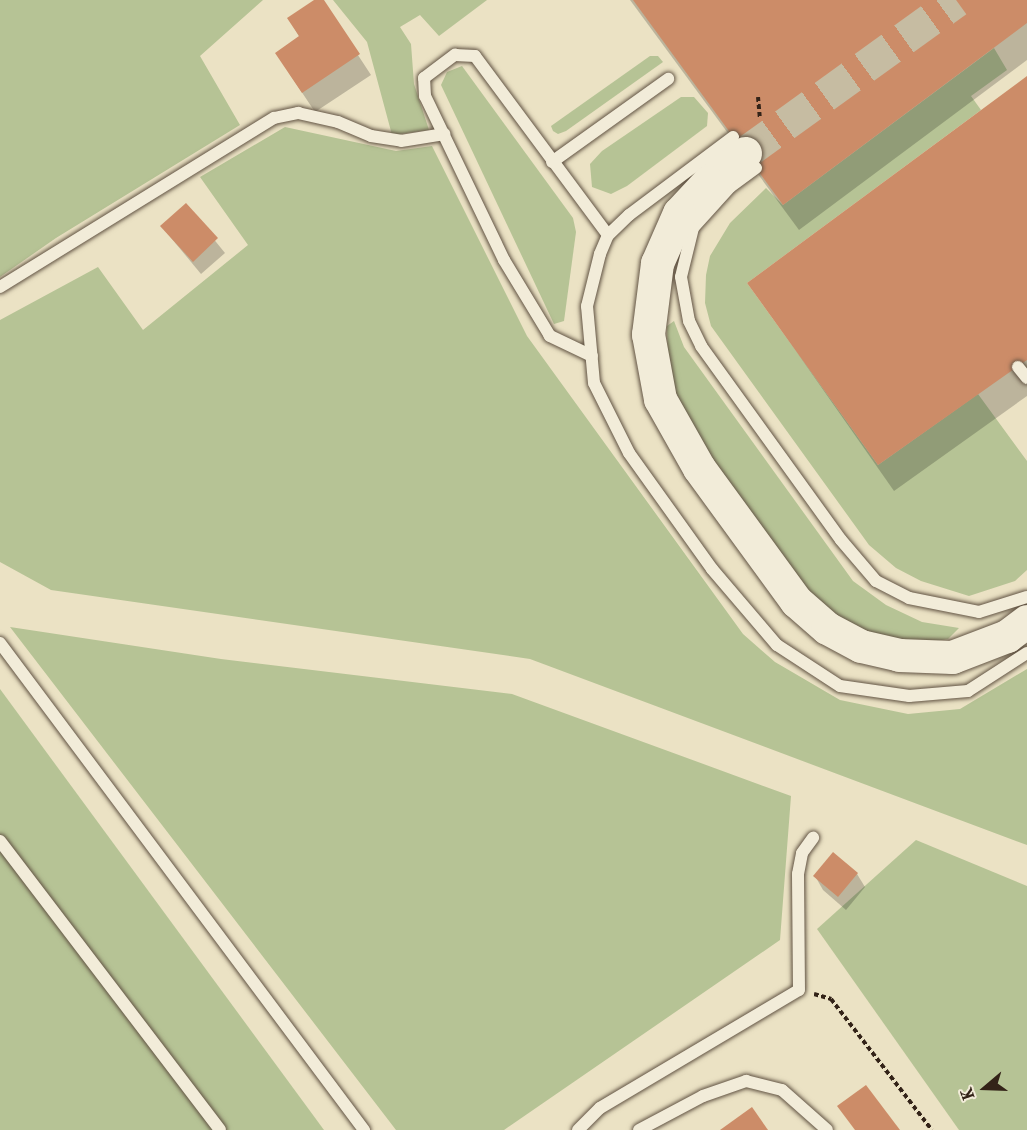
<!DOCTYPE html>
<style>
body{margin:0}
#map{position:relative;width:1027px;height:1130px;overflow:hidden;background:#ebe2c4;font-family:"IM FELL Double Pica",serif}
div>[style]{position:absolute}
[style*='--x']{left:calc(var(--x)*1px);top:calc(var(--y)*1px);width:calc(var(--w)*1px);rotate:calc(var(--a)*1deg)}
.green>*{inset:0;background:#b6c395}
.shadow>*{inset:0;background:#0003}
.building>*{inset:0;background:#cc8c68}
.secondary-tunnel>*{height:33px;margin-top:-16.5px;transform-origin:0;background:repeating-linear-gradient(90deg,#c6bca2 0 33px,transparent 0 49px)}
.path>*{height:4px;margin-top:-2px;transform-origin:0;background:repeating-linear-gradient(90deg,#332318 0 4.5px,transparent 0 7.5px)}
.roads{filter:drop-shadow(0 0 2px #615343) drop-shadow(0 0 2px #615343)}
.service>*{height:12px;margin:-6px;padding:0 6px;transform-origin:6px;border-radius:6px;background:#f2ecd9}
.secondary>*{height:33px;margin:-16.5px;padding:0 16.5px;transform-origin:16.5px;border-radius:16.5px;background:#f2ecd9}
span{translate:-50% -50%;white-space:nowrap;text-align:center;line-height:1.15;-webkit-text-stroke:4.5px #f2ecd9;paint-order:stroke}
.north{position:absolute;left:955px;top:1058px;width:60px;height:60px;-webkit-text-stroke:4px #f2ecd9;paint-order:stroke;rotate:251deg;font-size:16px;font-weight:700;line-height:24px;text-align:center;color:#332318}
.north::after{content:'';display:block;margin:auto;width:21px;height:27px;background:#332318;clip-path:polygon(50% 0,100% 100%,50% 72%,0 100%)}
</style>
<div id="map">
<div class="green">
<i style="clip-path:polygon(0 0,263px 0,200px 56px,240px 125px,56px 238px,0 277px)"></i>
<i style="clip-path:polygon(333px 0,487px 0,439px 36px,420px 15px,400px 27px,411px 44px,414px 84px,429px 130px,392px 135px,367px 42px)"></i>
<i style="clip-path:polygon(994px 48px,1007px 70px,971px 96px,981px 110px,747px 283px,878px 465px,978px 394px,1027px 461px,1027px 570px,1015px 581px,969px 596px,921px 581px,896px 568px,869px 545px,711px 326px,705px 303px,706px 275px,710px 256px,730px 223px,766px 188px,783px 205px)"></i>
<i style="clip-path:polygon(650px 56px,658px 56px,663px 62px,566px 131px,558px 134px,553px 131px,551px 126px)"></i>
<i style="clip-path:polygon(462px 66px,573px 218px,576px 232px,564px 321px,554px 324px,441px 85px,447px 72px)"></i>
<i style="clip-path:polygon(681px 97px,694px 97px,708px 113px,707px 126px,627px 186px,611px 194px,592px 187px,590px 164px,602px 151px)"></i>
<i style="clip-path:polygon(285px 127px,396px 151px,432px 146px,527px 336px,743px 634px,775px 662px,840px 700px,908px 714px,960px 709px,1027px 669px,1027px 845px,530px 659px,51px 590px,0 562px,0 320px,98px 267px,143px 330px,248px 245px,200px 177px)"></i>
<i style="clip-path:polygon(674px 321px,684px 347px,853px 581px,886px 605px,922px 622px,959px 628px,948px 639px,912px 645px,836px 622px,789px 578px,681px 412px,668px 362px,667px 326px)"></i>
<i style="clip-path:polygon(10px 627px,221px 659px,512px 694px,791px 796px,780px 940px,504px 1130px,396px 1130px)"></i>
<i style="clip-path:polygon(0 689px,324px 1130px,0 1130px)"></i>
<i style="clip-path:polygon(916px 840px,1027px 886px,1027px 1130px,959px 1130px,817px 929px)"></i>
</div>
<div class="shadow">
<i style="clip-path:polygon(316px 0,322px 0,371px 75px,315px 112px,289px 73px,300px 38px,289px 19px)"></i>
<i style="clip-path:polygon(630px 0,1027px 0,1027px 60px,799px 230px)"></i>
<i style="clip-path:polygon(1027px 78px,1027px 396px,894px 491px,749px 284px)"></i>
<i style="clip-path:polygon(186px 205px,225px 253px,201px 274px,162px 227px)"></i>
<i style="clip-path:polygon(857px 874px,865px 887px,846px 910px,823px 890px,815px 876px)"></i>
</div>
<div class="building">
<i style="clip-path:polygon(314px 0,324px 0,360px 54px,302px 93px,275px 53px,299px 36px,287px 18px)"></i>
<i style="clip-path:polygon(633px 0,1027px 0,1027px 23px,783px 205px)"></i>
<i style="clip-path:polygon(1027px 76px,1027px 360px,878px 465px,747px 283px)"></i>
<i style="clip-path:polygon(186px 203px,218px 238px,193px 262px,160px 226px)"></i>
<i style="clip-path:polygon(833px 852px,858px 873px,838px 897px,813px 876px)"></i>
<i style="clip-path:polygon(866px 1085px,900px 1130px,855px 1130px,837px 1106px)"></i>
<i style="clip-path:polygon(752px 1107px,768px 1130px,720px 1130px)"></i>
</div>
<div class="secondary-tunnel">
<i style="--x:745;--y:153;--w:261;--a:-35.8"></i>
</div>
<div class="path">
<i style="--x:758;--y:97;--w:21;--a:85"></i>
<i style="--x:814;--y:994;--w:18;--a:16"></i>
<i style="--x:831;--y:999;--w:165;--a:52.4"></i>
</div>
<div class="roads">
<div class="service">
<i style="--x:733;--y:137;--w:130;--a:143.1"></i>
<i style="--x:629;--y:215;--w:29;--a:136"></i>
<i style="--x:608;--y:235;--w:21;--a:113"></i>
<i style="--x:600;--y:254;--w:54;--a:104"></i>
<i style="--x:587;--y:306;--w:77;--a:84.8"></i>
<i style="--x:594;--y:383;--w:78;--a:63.4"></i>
<i style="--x:629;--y:453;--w:143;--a:54.4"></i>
<i style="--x:712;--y:569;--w:100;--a:49.5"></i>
<i style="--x:777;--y:645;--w:75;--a:33.1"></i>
<i style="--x:840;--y:686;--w:70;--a:8.2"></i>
<i style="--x:909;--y:696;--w:59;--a:-4.8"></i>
<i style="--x:968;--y:691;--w:70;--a:-32.8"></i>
<i style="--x:552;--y:162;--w:143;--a:-35.6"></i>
<i style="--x:756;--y:168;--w:32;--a:144"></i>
<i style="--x:730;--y:187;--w:55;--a:132.1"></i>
<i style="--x:693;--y:228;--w:50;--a:103.8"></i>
<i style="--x:681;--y:277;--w:45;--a:79.7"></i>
<i style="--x:689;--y:321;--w:28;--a:64"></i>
<i style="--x:701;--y:346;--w:239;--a:54.2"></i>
<i style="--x:841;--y:540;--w:54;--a:49.5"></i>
<i style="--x:876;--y:581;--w:37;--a:27"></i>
<i style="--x:909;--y:598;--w:71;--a:11.3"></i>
<i style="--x:979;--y:612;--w:50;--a:-17.4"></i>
<i style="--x:0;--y:287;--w:322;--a:-31.7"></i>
<i style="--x:274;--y:118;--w:25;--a:-12"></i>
<i style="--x:298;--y:113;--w:41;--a:12.7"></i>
<i style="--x:338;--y:122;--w:36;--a:23"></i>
<i style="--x:371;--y:136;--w:30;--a:9"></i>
<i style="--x:401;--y:141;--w:44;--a:-9.2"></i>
<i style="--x:592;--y:356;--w:47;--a:-154.5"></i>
<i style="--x:550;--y:336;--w:89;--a:-121.2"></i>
<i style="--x:504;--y:260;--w:182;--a:-115.7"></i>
<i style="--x:425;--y:96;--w:18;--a:-93"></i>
<i style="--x:424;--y:78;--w:39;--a:-37"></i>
<i style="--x:455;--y:55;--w:20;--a:3"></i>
<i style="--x:475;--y:56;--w:223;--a:53.4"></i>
<i style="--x:1018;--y:367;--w:14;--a:51"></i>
<i style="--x:0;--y:643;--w:608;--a:53.22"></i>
<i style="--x:0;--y:841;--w:363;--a:52.7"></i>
<i style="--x:578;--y:1130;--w:31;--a:-45"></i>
<i style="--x:600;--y:1108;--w:231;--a:-30.7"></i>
<i style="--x:799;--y:990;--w:116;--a:-90.5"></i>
<i style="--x:798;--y:874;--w:21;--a:-79"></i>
<i style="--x:802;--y:853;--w:19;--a:-54"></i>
<i style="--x:639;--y:1130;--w:72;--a:-28"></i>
<i style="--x:703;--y:1096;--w:46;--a:-19.2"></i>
<i style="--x:746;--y:1081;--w:37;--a:14"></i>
<i style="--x:782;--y:1090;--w:60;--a:41.6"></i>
</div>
<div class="secondary">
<i style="--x:745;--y:153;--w:47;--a:141.9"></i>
<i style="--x:708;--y:182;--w:42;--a:133.1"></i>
<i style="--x:679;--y:213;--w:55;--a:113.7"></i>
<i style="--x:657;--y:263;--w:72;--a:97.2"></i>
<i style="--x:648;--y:334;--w:66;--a:79.5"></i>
<i style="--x:660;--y:399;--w:79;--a:60.5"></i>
<i style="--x:699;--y:468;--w:165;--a:53.9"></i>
<i style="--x:796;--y:601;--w:41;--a:41.1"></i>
<i style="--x:827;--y:628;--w:38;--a:28"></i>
<i style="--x:861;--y:646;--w:39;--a:13"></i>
<i style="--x:899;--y:655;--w:53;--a:2.2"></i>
<i style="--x:952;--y:657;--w:59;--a:-20.9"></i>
<i style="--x:1007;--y:636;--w:25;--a:-37"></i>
</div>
</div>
<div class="north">K</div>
</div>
